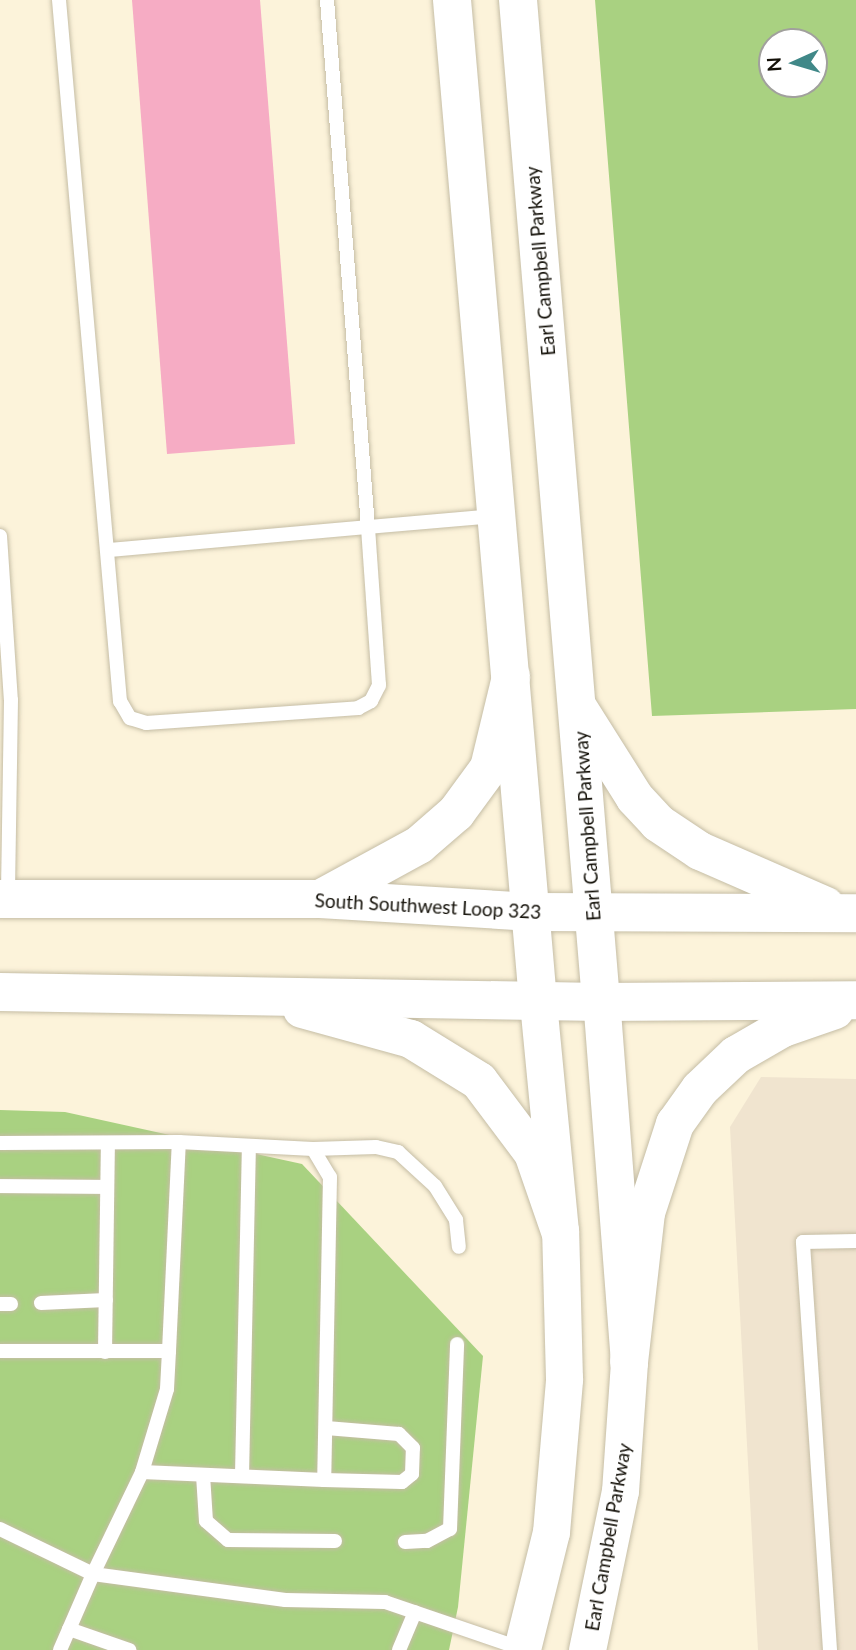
<!DOCTYPE html>
<style>
body{margin:0}
#map{position:relative;width:856px;height:1650px;overflow:hidden;background:#fcf3da;font-family:Lato,sans-serif}
div>[style]{position:absolute}
[style*='--x']{left:calc(var(--x)*1px);top:calc(var(--y)*1px);width:calc(var(--w)*1px);rotate:calc(var(--a)*1deg)}
.commercial>*{inset:0;background:#f0e4cf}
.green>*{inset:0;background:#a9d181}
.building>*{inset:0;background:#f6acc4}
.roads{filter:drop-shadow(0 0 2px #c5bda5) drop-shadow(0 0 2px #c5bda5)}
.service>*{height:14px;margin:-7px;padding:0 7px;transform-origin:7px;border-radius:7px;background:#fff}
.tertiary>*{height:37px;margin:-18.5px;padding:0 18.5px;transform-origin:18.5px;border-radius:18.5px;background:#fff}
.secondary>*{height:38px;margin:-19px;padding:0 19px;transform-origin:19px;border-radius:19px;background:#fff}
.trunk>*{height:38px;margin:-19px;padding:0 19px;transform-origin:19px;border-radius:19px;background:#fff}
span{translate:-50% -50%;white-space:nowrap;text-align:center;line-height:1.15;-webkit-text-stroke:6px #fff;paint-order:stroke}
.street-label{font-size:19px;color:#141109}
.north{position:absolute;left:758px;top:28px;width:70px;height:70px;box-sizing:border-box;background:#fff;border:2px solid #a1a09d;border-radius:50%;rotate:266deg;font-size:19px;font-weight:700;line-height:28px;text-align:center;color:#141109}
.north::after{content:'';display:block;margin:auto;width:24px;height:32px;background:#408888;clip-path:polygon(50% 0,100% 100%,50% 72%,0 100%)}
</style>
<div id="map">
<div class="commercial">
<i style="clip-path:polygon(761px 1077px,856px 1079px,856px 1650px,758px 1650px,730px 1127px)"></i>
</div>
<div class="green">
<i style="clip-path:polygon(evenodd,595px 0,856px 0,856px 709px,652px 716px,595px 0,814px 42px,814px 84px,772px 84px,772px 42px,814px 42px)"></i>
<i style="clip-path:polygon(0 1110px,65px 1112px,302px 1164px,483px 1356px,458px 1607px,449px 1650px,0 1650px)"></i>
</div>
<div class="building">
<i style="clip-path:polygon(132px 0,260px 0,295px 444px,167px 454px)"></i>
</div>
<div class="roads">
<div class="service">
<i style="--x:59;--y:0;--w:704;--a:85.03"></i>
<i style="--x:120;--y:701;--w:20;--a:60"></i>
<i style="--x:130;--y:718;--w:17;--a:17"></i>
<i style="--x:146;--y:723;--w:213;--a:-4"></i>
<i style="--x:358;--y:708;--w:15;--a:-28"></i>
<i style="--x:371;--y:701;--w:18;--a:-63"></i>
<i style="--x:379;--y:685;--w:158;--a:-94"></i>
<i style="--x:368;--y:527;--w:261;--a:174.9"></i>
<i style="--x:327;--y:0;--w:529;--a:85.55"></i>
<i style="--x:368;--y:527;--w:126;--a:-5"></i>
<i style="--x:0;--y:536;--w:164;--a:86.2"></i>
<i style="--x:11;--y:700;--w:198;--a:90.9"></i>
<i style="--x:0;--y:1143;--w:179;--a:-0.3"></i>
<i style="--x:313;--y:1149;--w:63;--a:-1.8"></i>
<i style="--x:376;--y:1147;--w:23;--a:13"></i>
<i style="--x:398;--y:1152;--w:50;--a:42.6"></i>
<i style="--x:435;--y:1186;--w:40;--a:58"></i>
<i style="--x:456;--y:1220;--w:27;--a:84"></i>
<i style="--x:0;--y:1186;--w:107;--a:0.5"></i>
<i style="--x:41;--y:1303;--w:65;--a:-2.6"></i>
<i style="--x:0;--y:1304;--w:11;--a:0"></i>
<i style="--x:0;--y:1351;--w:169;--a:0"></i>
<i style="--x:169;--y:1351;--w:209;--a:-87.3"></i>
<i style="--x:179;--y:1142;--w:134;--a:3"></i>
<i style="--x:313;--y:1149;--w:33;--a:59"></i>
<i style="--x:330;--y:1177;--w:303;--a:91.1"></i>
<i style="--x:324;--y:1480;--w:182;--a:-177.5"></i>
<i style="--x:105;--y:1352;--w:209;--a:-89.2"></i>
<i style="--x:203;--y:1475;--w:46;--a:86.3"></i>
<i style="--x:206;--y:1521;--w:29;--a:41"></i>
<i style="--x:228;--y:1540;--w:107;--a:0.5"></i>
<i style="--x:242;--y:1476;--w:330;--a:-88.8"></i>
<i style="--x:324;--y:1480;--w:78;--a:1.5"></i>
<i style="--x:402;--y:1482;--w:13;--a:-39"></i>
<i style="--x:412;--y:1474;--w:26;--a:-88"></i>
<i style="--x:413;--y:1448;--w:20;--a:-135"></i>
<i style="--x:399;--y:1434;--w:73;--a:-175.3"></i>
<i style="--x:0;--y:1529;--w:103;--a:25.8"></i>
<i style="--x:93;--y:1574;--w:113;--a:-64.3"></i>
<i style="--x:142;--y:1472;--w:87;--a:-73.2"></i>
<i style="--x:167;--y:1389;--w:38;--a:-87"></i>
<i style="--x:405;--y:1542;--w:22;--a:-3"></i>
<i style="--x:427;--y:1541;--w:26;--a:-28"></i>
<i style="--x:450;--y:1529;--w:185;--a:-87.8"></i>
<i style="--x:69;--y:1629;--w:64;--a:19.3"></i>
<i style="--x:60;--y:1650;--w:83;--a:-66.5"></i>
<i style="--x:93;--y:1574;--w:194;--a:7.7"></i>
<i style="--x:285;--y:1600;--w:100;--a:1.1"></i>
<i style="--x:385;--y:1602;--w:145;--a:18.9"></i>
<i style="--x:399;--y:1650;--w:41;--a:-67.2"></i>
<i style="--x:830;--y:1650;--w:409;--a:-93.8"></i>
<i style="--x:803;--y:1242;--w:53;--a:-1.1"></i>
</div>
<div class="tertiary">
<i style="--x:522;--y:1649;--w:121;--a:-76.1"></i>
<i style="--x:551;--y:1532;--w:154;--a:-85.1"></i>
<i style="--x:564;--y:1379;--w:148;--a:-91.5"></i>
<i style="--x:560;--y:1231;--w:231;--a:-95.5"></i>
<i style="--x:587;--y:1650;--w:162;--a:-78.3"></i>
<i style="--x:620;--y:1491;--w:129;--a:-86"></i>
<i style="--x:629;--y:1362;--w:361;--a:-94.4"></i>
</div>
<div class="secondary">
<i style="--x:452;--y:0;--w:1005;--a:85.09"></i>
<i style="--x:518;--y:0;--w:1005;--a:85.26"></i>
</div>
<div class="trunk">
<i style="--x:579;--y:709;--w:105;--a:57.8"></i>
<i style="--x:635;--y:798;--w:34;--a:47"></i>
<i style="--x:658;--y:823;--w:50;--a:33.7"></i>
<i style="--x:700;--y:851;--w:137;--a:23.6"></i>
<i style="--x:0;--y:899;--w:320;--a:0"></i>
<i style="--x:320;--y:899;--w:212;--a:3.5"></i>
<i style="--x:532;--y:912;--w:324;--a:0.2"></i>
<i style="--x:320;--y:899;--w:113;--a:-28.6"></i>
<i style="--x:419;--y:845;--w:49;--a:-40.9"></i>
<i style="--x:456;--y:813;--w:56;--a:-53.7"></i>
<i style="--x:489;--y:768;--w:94;--a:-76.4"></i>
<i style="--x:0;--y:992;--w:601;--a:0.95"></i>
<i style="--x:601;--y:1002;--w:255;--a:-0.4"></i>
<i style="--x:302;--y:1009;--w:113;--a:15.4"></i>
<i style="--x:411;--y:1039;--w:80;--a:31.7"></i>
<i style="--x:479;--y:1081;--w:90;--a:53.1"></i>
<i style="--x:533;--y:1153;--w:83;--a:70.9"></i>
<i style="--x:629;--y:1362;--w:150;--a:-83.5"></i>
<i style="--x:646;--y:1213;--w:94;--a:-72"></i>
<i style="--x:675;--y:1124;--w:43;--a:-54.5"></i>
<i style="--x:700;--y:1089;--w:50;--a:-43.4"></i>
<i style="--x:736;--y:1055;--w:54;--a:-29.9"></i>
<i style="--x:783;--y:1028;--w:55;--a:-19.1"></i>
</div>
</div>
<div class="street-label">
<span style="left:540px;top:261px;rotate:-95deg">Earl Campbell Parkway</span>
<span style="left:587px;top:826px;rotate:-94deg">Earl Campbell Parkway</span>
<span style="left:428px;top:906px;rotate:3deg">South Southwest Loop 323</span>
<span style="left:608px;top:1537px;rotate:-80deg">Earl Campbell Parkway</span>
</div>
<div class="north">N</div>
</div>
